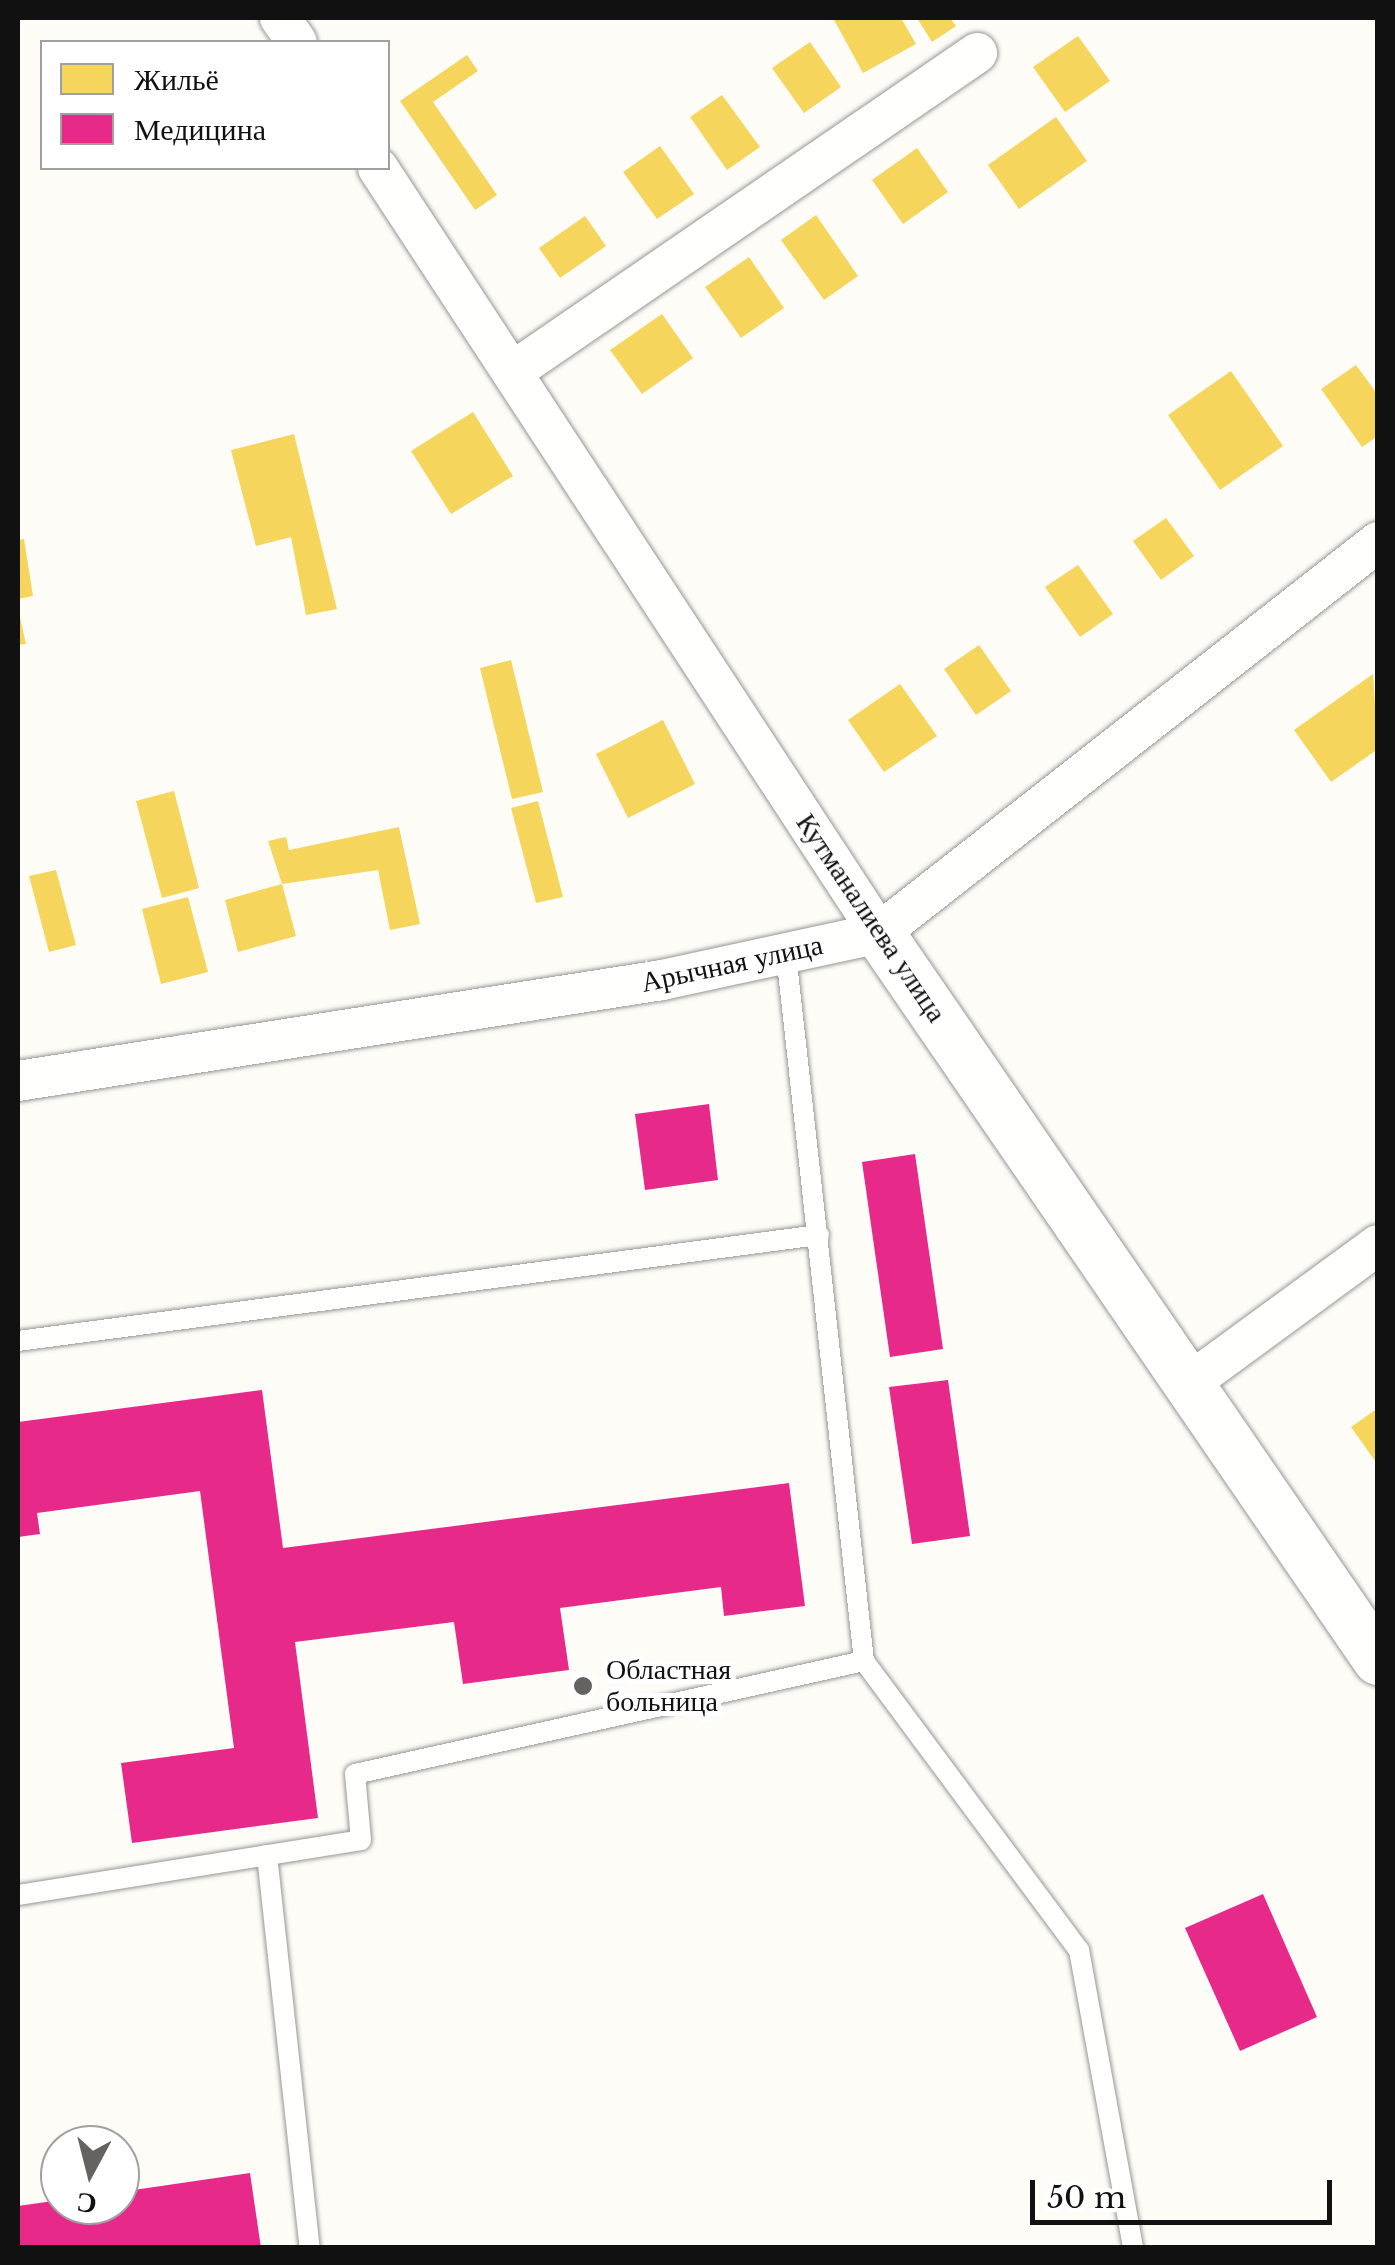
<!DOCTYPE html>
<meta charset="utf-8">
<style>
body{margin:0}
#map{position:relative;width:1395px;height:2265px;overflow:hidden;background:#fdfcf7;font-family:"Libre Baskerville",serif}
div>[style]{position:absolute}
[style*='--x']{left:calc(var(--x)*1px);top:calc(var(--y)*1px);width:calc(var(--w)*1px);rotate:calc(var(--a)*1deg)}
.homes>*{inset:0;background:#f6d55c}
.health>*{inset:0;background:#e7298a}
.roads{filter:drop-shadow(0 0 2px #979795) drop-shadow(0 0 2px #979795)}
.service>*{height:20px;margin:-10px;padding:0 10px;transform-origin:10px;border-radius:10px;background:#fffffe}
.minor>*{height:40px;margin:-20px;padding:0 20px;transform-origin:20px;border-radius:20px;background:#fffffe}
.tertiary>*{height:50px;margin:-25px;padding:0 25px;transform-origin:25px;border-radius:25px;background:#fffffe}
.dots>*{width:28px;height:28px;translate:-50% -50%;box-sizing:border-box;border:5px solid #fff;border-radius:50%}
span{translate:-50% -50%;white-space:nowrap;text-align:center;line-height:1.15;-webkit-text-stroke:10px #fff;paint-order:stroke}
.street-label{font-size:28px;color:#111}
.poi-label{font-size:28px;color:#111}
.left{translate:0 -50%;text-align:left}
.frame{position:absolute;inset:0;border:20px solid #111;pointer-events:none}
.legend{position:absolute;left:40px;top:40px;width:350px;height:130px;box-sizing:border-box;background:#fff;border:2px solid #a0a0a0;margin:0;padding:12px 18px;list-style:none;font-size:30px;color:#111}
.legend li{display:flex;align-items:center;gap:20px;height:50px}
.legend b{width:50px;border:2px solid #a0a0a0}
.north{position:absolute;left:40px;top:2125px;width:100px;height:100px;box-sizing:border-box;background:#fff;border:2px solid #a0a0a0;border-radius:50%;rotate:187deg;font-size:28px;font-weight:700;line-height:40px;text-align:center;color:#111}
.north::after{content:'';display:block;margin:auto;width:35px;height:45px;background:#646362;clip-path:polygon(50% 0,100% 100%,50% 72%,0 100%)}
.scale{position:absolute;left:1030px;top:2180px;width:302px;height:45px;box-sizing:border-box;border:5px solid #111;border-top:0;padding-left:12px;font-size:30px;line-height:35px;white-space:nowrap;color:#111;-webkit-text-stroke:8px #fff;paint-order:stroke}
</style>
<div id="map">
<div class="homes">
<i style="clip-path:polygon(833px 18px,901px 18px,916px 44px,863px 73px)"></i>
<i style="clip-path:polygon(917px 18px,950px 18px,956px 26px,932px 42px)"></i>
<i style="clip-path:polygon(1078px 36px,1110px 81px,1065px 112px,1033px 67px)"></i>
<i style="clip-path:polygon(810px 42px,841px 87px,804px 113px,772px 68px)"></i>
<i style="clip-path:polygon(467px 55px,478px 71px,433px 102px,497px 195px,475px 210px,400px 101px)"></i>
<i style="clip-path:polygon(722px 95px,760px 147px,727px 170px,690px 117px)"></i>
<i style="clip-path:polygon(1056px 117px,1087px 161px,1019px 209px,988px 165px)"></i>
<i style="clip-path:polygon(660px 146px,694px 194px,657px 219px,623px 172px)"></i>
<i style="clip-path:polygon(917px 148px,948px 192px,903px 224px,872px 180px)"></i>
<i style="clip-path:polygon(816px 215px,858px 276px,824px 300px,781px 240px)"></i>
<i style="clip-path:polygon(585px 216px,606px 246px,560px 278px,539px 248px)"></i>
<i style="clip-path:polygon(749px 257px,784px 308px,741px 338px,705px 287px)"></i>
<i style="clip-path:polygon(662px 314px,693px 358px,642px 394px,610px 350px)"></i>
<i style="clip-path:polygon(1356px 365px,1378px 395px,1378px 436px,1362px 447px,1321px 389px)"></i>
<i style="clip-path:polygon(1231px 371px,1283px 446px,1220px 490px,1168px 415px)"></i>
<i style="clip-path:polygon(473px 412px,513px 476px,451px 514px,411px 451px)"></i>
<i style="clip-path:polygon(294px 434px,337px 609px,306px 615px,291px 537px,256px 546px,231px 450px)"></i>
<i style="clip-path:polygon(1166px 518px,1194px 556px,1161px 580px,1133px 541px)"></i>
<i style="clip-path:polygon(24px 539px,33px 596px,18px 599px,18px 540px)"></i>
<i style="clip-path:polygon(1078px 565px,1113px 614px,1080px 637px,1045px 587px)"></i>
<i style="clip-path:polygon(18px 608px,26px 644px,18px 645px)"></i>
<i style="clip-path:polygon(979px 645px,1011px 691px,976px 715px,944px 669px)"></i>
<i style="clip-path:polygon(511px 660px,543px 792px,512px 799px,480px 668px)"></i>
<i style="clip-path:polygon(1373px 674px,1378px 749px,1331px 782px,1294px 730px)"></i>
<i style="clip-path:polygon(900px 684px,937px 736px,884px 772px,848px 720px)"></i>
<i style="clip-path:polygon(663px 720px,695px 784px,628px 818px,596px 754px)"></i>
<i style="clip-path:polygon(174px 791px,199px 888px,162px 898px,136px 801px)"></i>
<i style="clip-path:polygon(538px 801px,563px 897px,536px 903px,511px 808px)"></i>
<i style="clip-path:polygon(399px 827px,420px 924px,390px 930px,378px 870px,282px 884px,268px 841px,286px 837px,289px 850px)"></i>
<i style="clip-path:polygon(56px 870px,76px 945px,49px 952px,29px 876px)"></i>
<i style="clip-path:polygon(282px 884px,296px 936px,238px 952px,225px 900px)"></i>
<i style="clip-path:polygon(188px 897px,208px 972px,161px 984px,142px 909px)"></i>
<i style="clip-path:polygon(1378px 1408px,1378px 1465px,1351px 1427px)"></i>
</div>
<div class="health">
<i style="clip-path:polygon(709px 1104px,718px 1180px,645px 1190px,635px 1114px)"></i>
<i style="clip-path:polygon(915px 1154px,943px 1349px,890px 1357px,862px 1162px)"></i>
<i style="clip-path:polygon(948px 1380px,970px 1536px,912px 1544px,889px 1387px)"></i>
<i style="clip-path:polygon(262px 1390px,283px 1548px,789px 1483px,805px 1606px,724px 1616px,721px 1587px,560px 1608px,569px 1670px,463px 1684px,454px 1622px,295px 1642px,318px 1818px,132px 1843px,121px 1763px,234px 1748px,200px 1491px,37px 1513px,40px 1534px,18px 1537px,18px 1422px)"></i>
<i style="clip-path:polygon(1263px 1894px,1317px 2017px,1240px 2051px,1185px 1928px)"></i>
<i style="clip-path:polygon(250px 2173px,261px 2248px,18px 2248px,18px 2206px,60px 2200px,120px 2205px,120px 2192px)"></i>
</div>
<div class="roads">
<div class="service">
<i style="--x:18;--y:1341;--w:808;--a:-7.54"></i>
<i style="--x:864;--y:1661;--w:360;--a:53.4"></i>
<i style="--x:1079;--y:1950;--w:303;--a:79.7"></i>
<i style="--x:267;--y:1855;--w:395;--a:83.8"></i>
<i style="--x:18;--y:1895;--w:347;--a:-9.1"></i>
<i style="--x:361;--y:1840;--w:66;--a:-95.2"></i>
<i style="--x:355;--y:1774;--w:521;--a:-12.52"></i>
<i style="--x:864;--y:1661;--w:712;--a:-96.29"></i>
</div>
<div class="minor">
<i style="--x:280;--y:18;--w:29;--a:55"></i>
<i style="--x:378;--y:168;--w:914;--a:56.78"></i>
<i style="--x:512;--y:372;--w:564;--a:-34.45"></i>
<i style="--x:18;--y:1081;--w:652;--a:-8.91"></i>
<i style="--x:662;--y:980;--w:222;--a:-12.2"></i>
<i style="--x:879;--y:933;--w:634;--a:-38.08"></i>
<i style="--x:1188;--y:1384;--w:235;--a:-36.2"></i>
</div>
<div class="tertiary">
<i style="--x:879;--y:933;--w:882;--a:55.53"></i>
</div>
</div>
<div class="dots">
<i style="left:583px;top:1686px;background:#646362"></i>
</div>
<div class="street-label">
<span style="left:871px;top:918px;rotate:56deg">Кутманалиева улица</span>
<span style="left:732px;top:964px;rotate:-12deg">Арычная улица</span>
</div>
<div class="poi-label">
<span class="left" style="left:606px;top:1686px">Областная<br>больница</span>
</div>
<div class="frame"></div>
<ul class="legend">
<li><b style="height:28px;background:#f6d55c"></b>Жильё</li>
<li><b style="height:28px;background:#e7298a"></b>Медицина</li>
</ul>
<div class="north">С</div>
<div class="scale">50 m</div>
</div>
